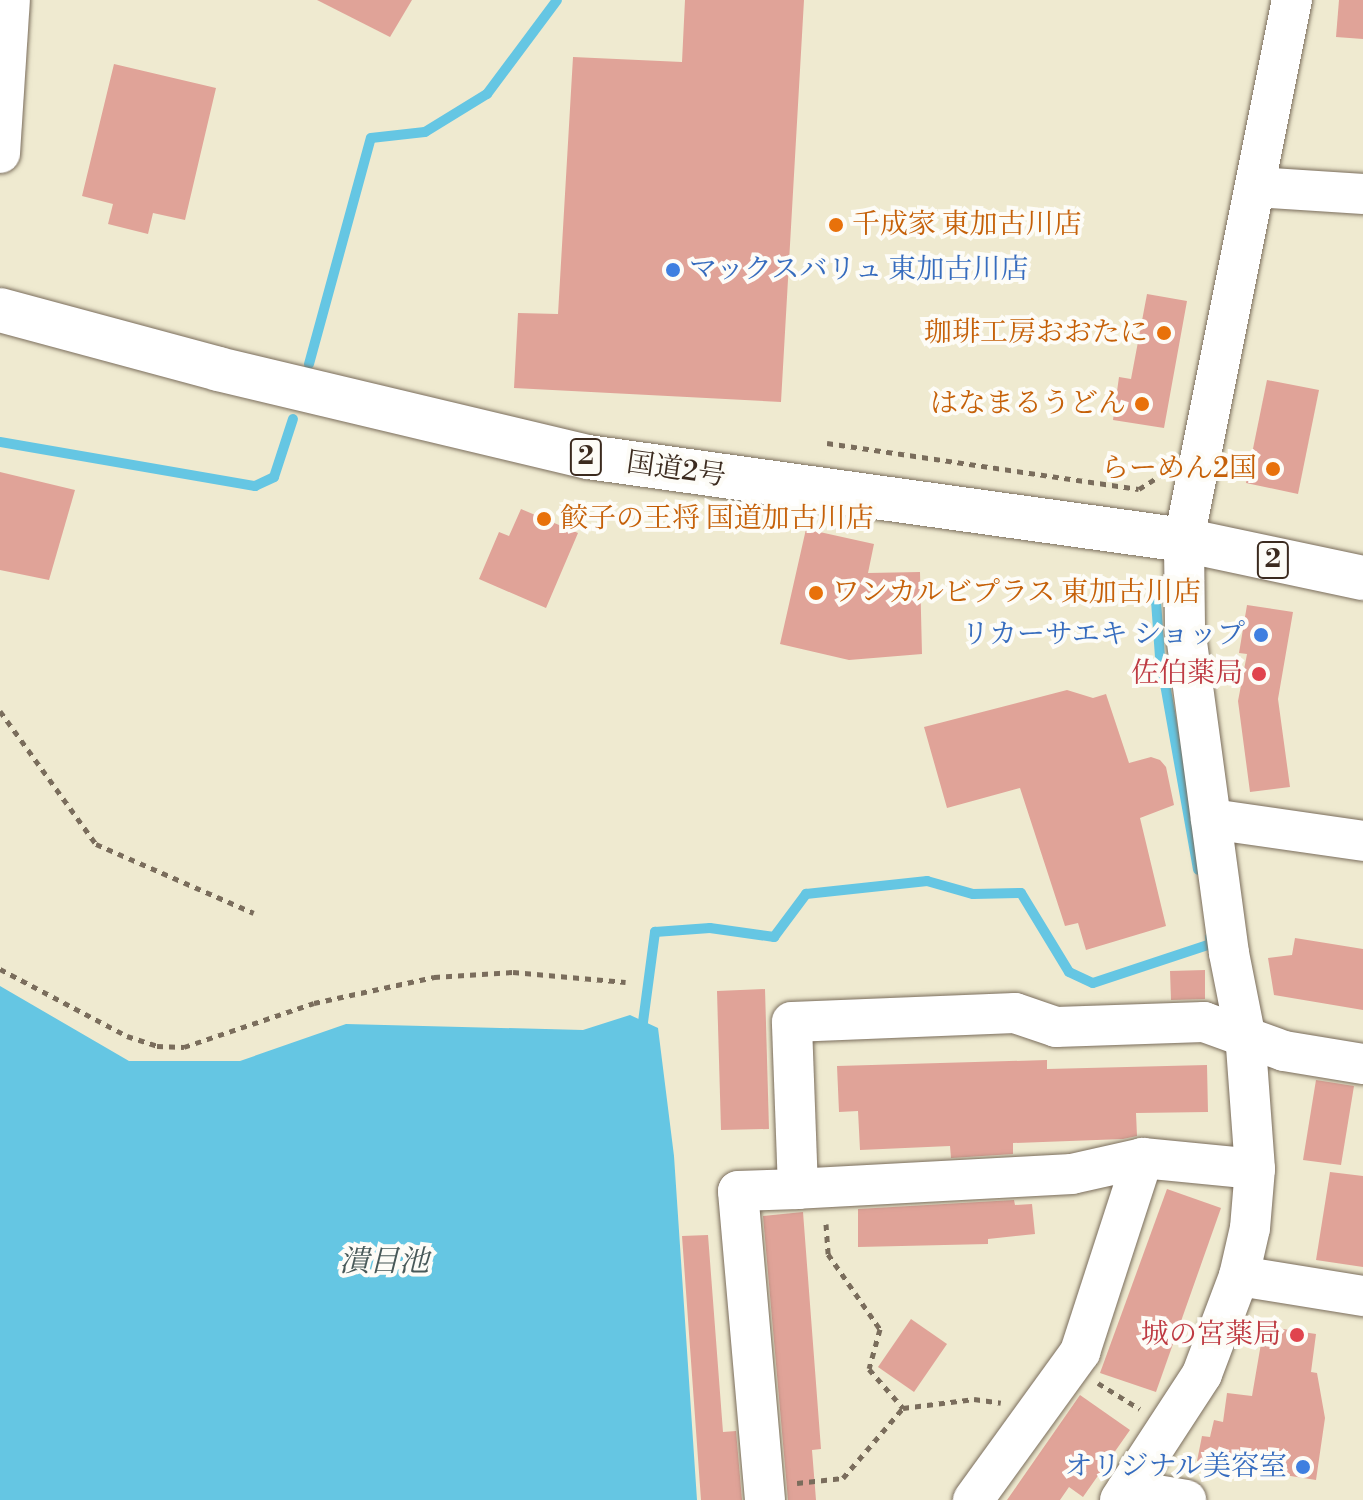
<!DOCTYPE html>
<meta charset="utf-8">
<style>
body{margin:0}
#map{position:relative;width:1363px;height:1500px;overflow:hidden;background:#efead0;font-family:"Libre Bodoni","Noto Serif JP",serif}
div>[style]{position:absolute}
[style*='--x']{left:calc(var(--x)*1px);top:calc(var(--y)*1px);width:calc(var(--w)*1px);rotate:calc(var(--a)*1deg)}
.water>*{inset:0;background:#65c6e3}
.stream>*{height:10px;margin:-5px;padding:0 5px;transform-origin:5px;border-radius:5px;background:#65c6e3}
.building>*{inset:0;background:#e0a398}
.path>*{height:5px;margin-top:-2.5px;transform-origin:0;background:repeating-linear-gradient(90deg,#7a6d5c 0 6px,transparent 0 12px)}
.roads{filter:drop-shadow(0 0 2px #7a6d5c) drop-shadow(0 0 2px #7a6d5c)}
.minor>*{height:40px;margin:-20px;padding:0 20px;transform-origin:20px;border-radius:20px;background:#fff}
.highway>*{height:44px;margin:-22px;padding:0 22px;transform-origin:22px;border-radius:22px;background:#fff}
.dots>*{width:22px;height:22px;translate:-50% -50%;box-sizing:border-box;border:4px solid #fdfcf7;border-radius:50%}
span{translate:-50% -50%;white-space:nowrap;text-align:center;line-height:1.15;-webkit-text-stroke:8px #fdfcf7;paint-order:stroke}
.shield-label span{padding:2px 6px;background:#fdfcf7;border:2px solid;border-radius:6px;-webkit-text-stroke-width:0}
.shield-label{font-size:26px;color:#3b2a1e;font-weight:700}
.food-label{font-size:28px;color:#c56008}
.left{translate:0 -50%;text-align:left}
.right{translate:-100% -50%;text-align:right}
.shop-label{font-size:28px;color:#366cbe}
.street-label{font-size:28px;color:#3b2a1e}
.health-label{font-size:28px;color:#be3a42}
.water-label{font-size:30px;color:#485959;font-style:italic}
</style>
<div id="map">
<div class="water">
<i style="clip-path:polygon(0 986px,129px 1061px,240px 1061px,346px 1024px,583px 1030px,630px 1015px,658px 1028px,674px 1156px,697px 1500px,0 1500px)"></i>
</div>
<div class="stream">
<i style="--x:309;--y:364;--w:234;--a:-74.7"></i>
<i style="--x:371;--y:138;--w:54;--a:-6.3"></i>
<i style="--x:425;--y:132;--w:73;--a:-31.5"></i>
<i style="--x:487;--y:94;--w:117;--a:-53.3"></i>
<i style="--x:0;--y:442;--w:259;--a:9.8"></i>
<i style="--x:255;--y:486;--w:21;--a:-25"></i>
<i style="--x:274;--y:477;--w:61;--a:-71.9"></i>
<i style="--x:1155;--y:587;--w:69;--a:85.9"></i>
<i style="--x:1160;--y:656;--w:217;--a:79.9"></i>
<i style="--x:643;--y:1022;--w:91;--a:-82.4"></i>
<i style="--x:655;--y:932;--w:55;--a:-4.2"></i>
<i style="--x:710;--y:928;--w:65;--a:8"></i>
<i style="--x:774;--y:937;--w:54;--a:-53.3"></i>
<i style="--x:806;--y:894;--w:122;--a:-6.1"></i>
<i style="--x:927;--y:881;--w:48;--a:15.8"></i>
<i style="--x:973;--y:894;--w:48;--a:-1.2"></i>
<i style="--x:1021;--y:893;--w:92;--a:58.7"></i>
<i style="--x:1069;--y:972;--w:26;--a:25"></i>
<i style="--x:1093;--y:983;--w:124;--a:-18.3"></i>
<i style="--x:1211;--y:944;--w:7;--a:-98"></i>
</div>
<div class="building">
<i style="clip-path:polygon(317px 0,412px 0,390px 37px)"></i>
<i style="clip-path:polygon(685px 0,804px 0,781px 402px,514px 388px,518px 313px,558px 314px,573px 57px,682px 62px)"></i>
<i style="clip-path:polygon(1339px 0,1363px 0,1363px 39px,1336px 37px)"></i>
<i style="clip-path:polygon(114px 64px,216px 88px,185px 220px,153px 213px,148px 234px,108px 224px,113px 204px,82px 196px)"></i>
<i style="clip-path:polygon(1147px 294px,1187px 301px,1164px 428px,1113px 420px,1119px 377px,1131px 379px)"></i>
<i style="clip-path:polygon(1267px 380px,1319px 390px,1298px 494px,1246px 483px)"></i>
<i style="clip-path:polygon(0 472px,75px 490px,49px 580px,0 570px)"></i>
<i style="clip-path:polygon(521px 509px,578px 533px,546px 608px,479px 579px,499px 532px,509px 536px)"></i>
<i style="clip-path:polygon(806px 529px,874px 544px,868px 573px,920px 572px,922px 654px,849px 660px,780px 644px)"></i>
<i style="clip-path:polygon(1247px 605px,1293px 612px,1278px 699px,1290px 787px,1250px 792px,1238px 701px,1247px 654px,1239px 653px)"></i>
<i style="clip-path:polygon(1067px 690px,1093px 698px,1106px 694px,1129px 763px,1151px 757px,1160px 760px,1166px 767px,1174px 805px,1140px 818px,1166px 926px,1086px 950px,1078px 923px,1065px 926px,1020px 788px,947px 808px,924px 727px)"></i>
<i style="clip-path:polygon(1295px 938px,1363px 949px,1363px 1010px,1274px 995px,1268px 958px,1292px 955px)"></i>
<i style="clip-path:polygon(1205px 970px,1205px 999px,1171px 1000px,1170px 971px)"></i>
<i style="clip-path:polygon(765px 989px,769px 1129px,721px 1130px,717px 991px)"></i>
<i style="clip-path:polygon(1047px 1060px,1047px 1069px,1207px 1065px,1208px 1112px,1136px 1113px,1137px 1136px,1123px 1139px,1013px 1143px,1013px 1154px,951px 1158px,950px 1146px,860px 1150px,858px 1111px,839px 1112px,837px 1066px)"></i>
<i style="clip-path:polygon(1316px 1080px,1354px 1086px,1341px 1165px,1303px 1160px)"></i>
<i style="clip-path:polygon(1330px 1172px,1363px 1176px,1363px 1267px,1316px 1260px)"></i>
<i style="clip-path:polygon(1167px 1189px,1221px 1208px,1156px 1392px,1100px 1373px)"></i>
<i style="clip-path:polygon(1014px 1200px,1015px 1205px,1032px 1204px,1035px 1234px,988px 1239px,988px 1244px,858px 1247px,858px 1209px)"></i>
<i style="clip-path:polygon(803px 1212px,821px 1449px,812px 1450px,816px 1500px,788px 1500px,763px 1216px)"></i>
<i style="clip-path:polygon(708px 1235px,723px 1432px,736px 1431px,742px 1500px,701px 1500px,682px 1236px)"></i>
<i style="clip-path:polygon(911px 1319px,947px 1344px,914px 1392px,878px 1367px)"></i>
<i style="clip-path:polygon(1264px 1326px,1316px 1334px,1311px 1372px,1317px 1373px,1325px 1418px,1316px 1480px,1197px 1461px,1202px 1436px,1210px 1437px,1214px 1420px,1223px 1422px,1227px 1393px,1252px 1396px)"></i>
<i style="clip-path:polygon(1080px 1395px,1130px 1430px,1083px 1497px,1069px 1487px,1060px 1500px,1007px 1500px)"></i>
</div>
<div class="path">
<i style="--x:827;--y:443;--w:315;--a:8.4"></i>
<i style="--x:1139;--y:489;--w:26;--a:-32"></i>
<i style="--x:0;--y:711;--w:164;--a:54.2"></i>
<i style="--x:96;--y:844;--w:172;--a:23.6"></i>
<i style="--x:0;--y:969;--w:144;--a:27.8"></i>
<i style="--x:127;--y:1036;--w:32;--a:18"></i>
<i style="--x:157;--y:1046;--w:27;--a:2"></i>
<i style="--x:184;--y:1047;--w:137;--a:-18.7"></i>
<i style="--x:314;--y:1003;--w:123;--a:-12.2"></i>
<i style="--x:434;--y:977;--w:79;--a:-3.6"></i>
<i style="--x:513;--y:972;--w:113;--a:5.1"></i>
<i style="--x:826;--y:1224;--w:30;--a:86"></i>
<i style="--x:828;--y:1254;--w:91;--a:55.3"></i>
<i style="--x:880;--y:1329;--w:41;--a:105.4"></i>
<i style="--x:869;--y:1369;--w:52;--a:48.9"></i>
<i style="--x:1098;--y:1383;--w:49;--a:31.8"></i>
<i style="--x:797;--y:1483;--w:46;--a:-6.2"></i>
<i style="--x:843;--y:1478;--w:92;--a:-49.4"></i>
<i style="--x:903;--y:1408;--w:72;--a:-7.2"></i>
<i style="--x:974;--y:1399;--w:27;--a:8"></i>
</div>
<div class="roads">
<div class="minor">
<i style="--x:0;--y:153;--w:153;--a:-86.3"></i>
<i style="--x:1256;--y:187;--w:107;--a:3.7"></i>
<i style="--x:1211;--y:819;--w:154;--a:8.2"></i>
<i style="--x:1255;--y:1169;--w:113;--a:-174.4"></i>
<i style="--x:1143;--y:1158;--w:73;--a:167.3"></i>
<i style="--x:1072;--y:1174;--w:274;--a:176.9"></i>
<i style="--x:798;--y:1189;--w:167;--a:-92.1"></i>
<i style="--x:792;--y:1022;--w:223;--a:-2.3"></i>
<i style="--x:1015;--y:1013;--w:43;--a:18.9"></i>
<i style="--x:1056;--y:1027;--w:148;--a:-1.9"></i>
<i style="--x:1204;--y:1022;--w:85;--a:19.9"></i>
<i style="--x:1284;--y:1051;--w:80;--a:9.3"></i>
<i style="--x:1239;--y:1276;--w:126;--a:9.2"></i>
<i style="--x:1127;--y:1490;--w:60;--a:9.6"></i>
<i style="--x:765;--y:1500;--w:310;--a:-95"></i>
<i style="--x:738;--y:1191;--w:60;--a:-1.9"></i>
<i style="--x:973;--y:1500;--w:183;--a:-54.1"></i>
<i style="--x:1080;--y:1352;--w:204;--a:-72"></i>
<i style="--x:1120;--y:1500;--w:150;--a:-56.9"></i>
<i style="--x:1202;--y:1374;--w:105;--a:-69.3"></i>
<i style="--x:1239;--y:1276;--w:49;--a:-77.1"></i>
<i style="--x:1250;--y:1228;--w:59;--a:-85.2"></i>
<i style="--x:1255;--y:1169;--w:135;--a:-94.2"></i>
<i style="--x:1245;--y:1034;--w:83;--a:-101.2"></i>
<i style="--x:1229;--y:953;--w:329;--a:-97.7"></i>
<i style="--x:1185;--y:627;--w:87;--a:-90.7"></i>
<i style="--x:1184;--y:540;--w:551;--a:-78.69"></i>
</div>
<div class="highway">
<i style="--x:0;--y:310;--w:226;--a:15.1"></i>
<i style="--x:218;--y:369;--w:380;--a:13.4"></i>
<i style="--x:588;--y:457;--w:602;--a:7.93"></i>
<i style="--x:1184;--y:540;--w:183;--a:12"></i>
</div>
</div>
<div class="dots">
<i style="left:836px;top:225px;background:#e8710a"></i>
<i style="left:673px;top:270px;background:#3f7fe0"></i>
<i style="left:1164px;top:333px;background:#e8710a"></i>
<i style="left:1142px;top:404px;background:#e8710a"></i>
<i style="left:1273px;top:469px;background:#e8710a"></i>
<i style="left:544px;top:519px;background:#e8710a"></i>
<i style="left:816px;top:593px;background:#e8710a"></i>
<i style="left:1261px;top:635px;background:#3f7fe0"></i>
<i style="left:1259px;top:674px;background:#e0444e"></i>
<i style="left:1297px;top:1335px;background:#e0444e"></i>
<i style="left:1303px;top:1467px;background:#3f7fe0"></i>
</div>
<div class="shield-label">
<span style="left:586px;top:457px">2</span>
<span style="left:1273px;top:560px">2</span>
</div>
<div class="food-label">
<span class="left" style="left:852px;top:225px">千成家 東加古川店</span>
<span class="right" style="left:1148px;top:333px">珈琲工房おおたに</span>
<span class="right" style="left:1126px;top:404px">はなまるうどん</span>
<span class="right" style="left:1257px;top:469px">らーめん2国</span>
<span class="left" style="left:560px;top:519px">餃子の王将 国道加古川店</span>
<span class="left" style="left:832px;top:593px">ワンカルビプラス 東加古川店</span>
</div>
<div class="shop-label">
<span class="left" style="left:689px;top:270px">マックスバリュ 東加古川店</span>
<span class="right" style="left:1245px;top:635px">リカーサエキ ショップ</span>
<span class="right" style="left:1287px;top:1467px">オリジナル美容室</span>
</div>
<div class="street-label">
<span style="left:676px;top:470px;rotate:8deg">国道2号</span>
</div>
<div class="health-label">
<span class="right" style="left:1243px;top:674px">佐伯薬局</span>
<span class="right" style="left:1281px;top:1335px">城の宮薬局</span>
</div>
<div class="water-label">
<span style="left:384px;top:1262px">潰目池</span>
</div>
</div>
